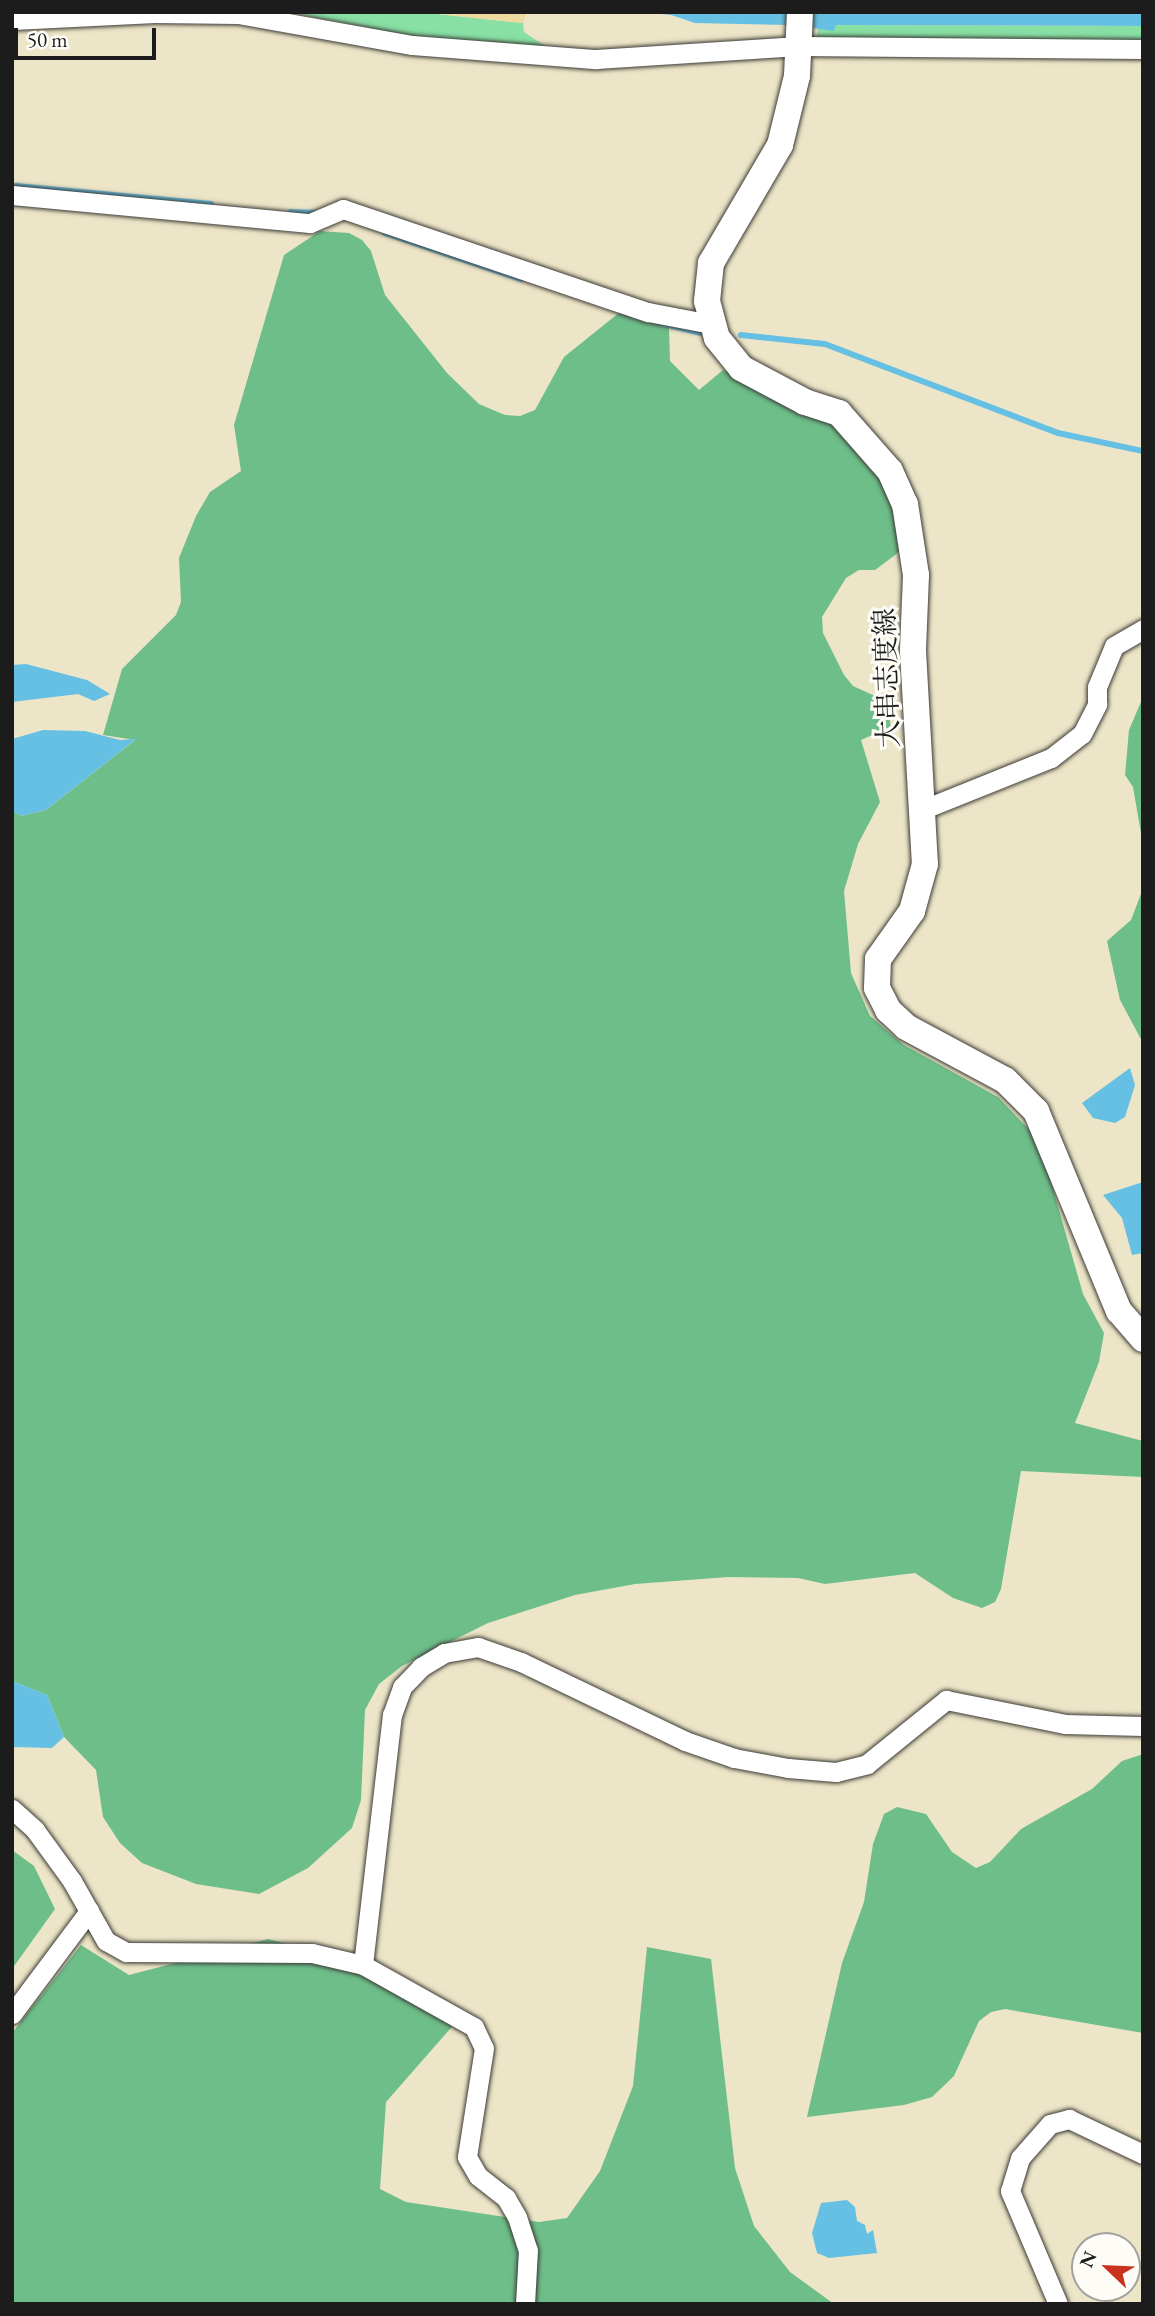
<!DOCTYPE html>
<meta charset="utf-8">
<style>
body{margin:0}
#map{position:relative;width:1155px;height:2316px;overflow:hidden;background:#ede5c7;font-family:"EB Garamond","Noto Serif JP",serif}
div>[style]{position:absolute}
[style*='--x']{left:calc(var(--x)*1px);top:calc(var(--y)*1px);width:calc(var(--w)*1px);rotate:calc(var(--a)*1deg)}
.green>*{inset:0;background:#88e0a5}
.forest>*{inset:0;background:#6ebe8a}
.sand>*{inset:0;background:#eeda9e}
.water>*{inset:0;background:#66c0e3}
.stream>*{height:6px;margin:-3px;padding:0 3px;transform-origin:3px;border-radius:3px;background:#66c0e3}
.roads{filter:drop-shadow(0 0 2px #3b3a36) drop-shadow(0 0 2px #3b3a36)}
.minor>*{height:19px;margin:-9.5px;padding:0 9.5px;transform-origin:9.5px;border-radius:9.5px;background:#fff}
.secondary>*{height:26px;margin:-13px;padding:0 13px;transform-origin:13px;border-radius:13px;background:#fff}
span{translate:-50% -50%;white-space:nowrap;text-align:center;line-height:1.15;-webkit-text-stroke:6px #fdfcf7;paint-order:stroke}
.street-label{font-size:28px;color:#1c1c1c}
.frame{position:absolute;inset:0;border:14px solid #1c1c1c;pointer-events:none}
.north{position:absolute;left:1071px;top:2232px;width:70px;height:70px;box-sizing:border-box;background:#fdfcf7;border:2px solid #a3a29f;border-radius:50%;rotate:293deg;font-size:19px;font-weight:700;line-height:28px;text-align:center;color:#1c1c1c}
.north::after{content:'';display:block;margin:auto;width:24px;height:32px;background:#c8321e;clip-path:polygon(50% 0,100% 100%,50% 72%,0 100%)}
.scale{position:absolute;left:14px;top:28px;width:142px;height:32px;box-sizing:border-box;border:4px solid #1c1c1c;border-top:0;padding-left:9px;font-size:21px;line-height:24px;white-space:nowrap;color:#1c1c1c;-webkit-text-stroke:5px #fdfcf7;paint-order:stroke}
</style>
<div id="map">
<div class="green">
<i style="clip-path:polygon(288px 12px,418px 12px,523px 23px,524px 32px,551px 50px,411px 36px)"></i>
<i style="clip-path:polygon(836px 25px,1143px 26px,1143px 43px,816px 40px,818px 28px)"></i>
</div>
<div class="forest">
<i style="clip-path:polygon(320px 231px,349px 233px,362px 240px,371px 251px,385px 295px,447px 373px,479px 404px,505px 415px,520px 416px,535px 410px,564px 357px,620px 312px,669px 327px,670px 361px,699px 390px,723px 370px,832px 418px,885px 469px,903px 549px,875px 570px,859px 570px,846px 578px,822px 617px,823px 633px,844px 675px,853px 686px,886px 701px,891px 727px,861px 740px,880px 802px,858px 844px,844px 891px,851px 973px,870px 1016px,904px 1045px,998px 1097px,1039px 1140px,1083px 1294px,1104px 1333px,1099px 1362px,1075px 1423px,1143px 1441px,1143px 1477px,1021px 1471px,1001px 1589px,995px 1602px,982px 1608px,953px 1598px,915px 1573px,825px 1584px,798px 1578px,728px 1577px,635px 1584px,575px 1595px,488px 1623px,402px 1666px,379px 1684px,365px 1710px,361px 1800px,352px 1828px,308px 1868px,259px 1894px,196px 1884px,142px 1863px,120px 1843px,103px 1817px,96px 1770px,64px 1737px,47px 1695px,12px 1681px,12px 810px,21px 816px,46px 810px,135px 740px,103px 735px,122px 669px,176px 615px,181px 602px,179px 558px,196px 516px,210px 492px,241px 471px,234px 425px,284px 255px)"></i>
<i style="clip-path:polygon(1143px 697px,1143px 845px,1133px 787px,1125px 775px,1129px 730px)"></i>
<i style="clip-path:polygon(1143px 867px,1143px 1043px,1120px 1000px,1107px 941px,1131px 920px,1142px 891px)"></i>
<i style="clip-path:polygon(1143px 1754px,1143px 2033px,1005px 2009px,991px 2012px,979px 2021px,954px 2076px,932px 2097px,904px 2105px,807px 2117px,842px 1963px,864px 1902px,873px 1844px,884px 1814px,897px 1807px,926px 1814px,952px 1852px,976px 1868px,990px 1862px,1021px 1829px,1092px 1789px,1122px 1761px)"></i>
<i style="clip-path:polygon(12px 1850px,34px 1866px,55px 1909px,12px 1969px)"></i>
<i style="clip-path:polygon(268px 1939px,361px 1963px,440px 1997px,464px 2013px,386px 2102px,380px 2189px,406px 2202px,539px 2222px,567px 2218px,600px 2171px,633px 2086px,647px 1947px,711px 1959px,735px 2168px,754px 2226px,790px 2272px,834px 2304px,12px 2304px,12px 2033px,81px 1945px,129px 1975px)"></i>
</div>
<div class="sand">
<i style="clip-path:polygon(418px 12px,527px 12px,523px 23px)"></i>
</div>
<div class="water">
<i style="clip-path:polygon(641px 12px,1143px 12px,1143px 26px,836px 25px,834px 31px,791px 25px,695px 23px,671px 15px)"></i>
<i style="clip-path:polygon(26px 664px,87px 680px,110px 694px,94px 701px,78px 694px,12px 702px,12px 665px)"></i>
<i style="clip-path:polygon(43px 730px,85px 731px,120px 740px,136px 739px,46px 810px,21px 816px,12px 810px,12px 739px)"></i>
<i style="clip-path:polygon(1130px 1068px,1135px 1085px,1125px 1117px,1115px 1123px,1093px 1118px,1082px 1103px)"></i>
<i style="clip-path:polygon(1143px 1182px,1143px 1253px,1132px 1255px,1122px 1218px,1103px 1195px)"></i>
<i style="clip-path:polygon(12px 1681px,47px 1695px,64px 1737px,52px 1748px,12px 1747px)"></i>
<i style="clip-path:polygon(847px 2200px,855px 2207px,857px 2221px,865px 2225px,867px 2234px,873px 2230px,877px 2253px,829px 2258px,817px 2253px,812px 2233px,821px 2203px)"></i>
</div>
<div class="stream">
<i style="--x:16;--y:186;--w:196;--a:5.3"></i>
<i style="--x:291;--y:212;--w:24;--a:2"></i>
<i style="--x:385;--y:233;--w:144;--a:18.7"></i>
<i style="--x:661;--y:323;--w:40;--a:14.4"></i>
<i style="--x:741;--y:335;--w:84;--a:6.1"></i>
<i style="--x:825;--y:344;--w:249;--a:20.9"></i>
<i style="--x:1058;--y:433;--w:87;--a:12"></i>
</div>
<div class="roads">
<div class="minor">
<i style="--x:12;--y:20;--w:143;--a:-2.8"></i>
<i style="--x:155;--y:13;--w:83;--a:0.7"></i>
<i style="--x:238;--y:14;--w:177;--a:10.1"></i>
<i style="--x:412;--y:45;--w:185;--a:4.4"></i>
<i style="--x:596;--y:59;--w:203;--a:-3.7"></i>
<i style="--x:799;--y:46;--w:344;--a:0.5"></i>
<i style="--x:12;--y:195;--w:299;--a:5.4"></i>
<i style="--x:310;--y:223;--w:36;--a:-23"></i>
<i style="--x:343;--y:209;--w:322;--a:18.7"></i>
<i style="--x:648;--y:312;--w:64;--a:10.8"></i>
<i style="--x:924;--y:809;--w:137;--a:-21.9"></i>
<i style="--x:1051;--y:758;--w:39;--a:-38"></i>
<i style="--x:1082;--y:734;--w:34;--a:-63"></i>
<i style="--x:1097;--y:704;--w:17;--a:-90"></i>
<i style="--x:1097;--y:687;--w:44;--a:-67.5"></i>
<i style="--x:1114;--y:646;--w:34;--a:-30"></i>
<i style="--x:12;--y:1809;--w:31;--a:42"></i>
<i style="--x:35;--y:1830;--w:63;--a:54"></i>
<i style="--x:72;--y:1881;--w:69;--a:60.5"></i>
<i style="--x:106;--y:1941;--w:23;--a:29"></i>
<i style="--x:126;--y:1952;--w:186;--a:0.3"></i>
<i style="--x:312;--y:1953;--w:52;--a:13.2"></i>
<i style="--x:363;--y:1965;--w:127;--a:29.2"></i>
<i style="--x:474;--y:2027;--w:23;--a:65"></i>
<i style="--x:484;--y:2048;--w:110;--a:98.9"></i>
<i style="--x:467;--y:2157;--w:22;--a:60"></i>
<i style="--x:478;--y:2176;--w:36;--a:38"></i>
<i style="--x:506;--y:2198;--w:22;--a:60"></i>
<i style="--x:517;--y:2217;--w:35;--a:72"></i>
<i style="--x:528;--y:2250;--w:54;--a:93.2"></i>
<i style="--x:363;--y:1965;--w:252;--a:-83.4"></i>
<i style="--x:392;--y:1715;--w:30;--a:-70"></i>
<i style="--x:402;--y:1687;--w:28;--a:-46"></i>
<i style="--x:421;--y:1667;--w:27;--a:-31"></i>
<i style="--x:444;--y:1653;--w:35;--a:-10"></i>
<i style="--x:478;--y:1647;--w:46;--a:19.2"></i>
<i style="--x:521;--y:1662;--w:182;--a:25.7"></i>
<i style="--x:685;--y:1741;--w:52;--a:19.1"></i>
<i style="--x:734;--y:1758;--w:55;--a:10.5"></i>
<i style="--x:788;--y:1768;--w:48;--a:4.8"></i>
<i style="--x:836;--y:1772;--w:32;--a:-14"></i>
<i style="--x:867;--y:1764;--w:102;--a:-39"></i>
<i style="--x:946;--y:1700;--w:121;--a:11.4"></i>
<i style="--x:1065;--y:1724;--w:78;--a:1.5"></i>
<i style="--x:12;--y:2014;--w:129;--a:-53.2"></i>
<i style="--x:1058;--y:2304;--w:123;--a:-113"></i>
<i style="--x:1010;--y:2191;--w:34;--a:-73"></i>
<i style="--x:1020;--y:2158;--w:45;--a:-48.6"></i>
<i style="--x:1050;--y:2124;--w:20;--a:-15"></i>
<i style="--x:1069;--y:2119;--w:82;--a:25.3"></i>
</div>
<div class="secondary">
<i style="--x:800;--y:12;--w:64;--a:92.7"></i>
<i style="--x:797;--y:76;--w:71;--a:103.8"></i>
<i style="--x:780;--y:145;--w:137;--a:120.3"></i>
<i style="--x:711;--y:263;--w:38;--a:96"></i>
<i style="--x:707;--y:301;--w:38;--a:75"></i>
<i style="--x:717;--y:338;--w:38;--a:51"></i>
<i style="--x:741;--y:368;--w:72;--a:28"></i>
<i style="--x:805;--y:402;--w:36;--a:18"></i>
<i style="--x:839;--y:413;--w:77;--a:48.7"></i>
<i style="--x:890;--y:471;--w:36;--a:66"></i>
<i style="--x:905;--y:504;--w:72;--a:81.2"></i>
<i style="--x:916;--y:575;--w:76;--a:92.3"></i>
<i style="--x:913;--y:651;--w:213;--a:86.8"></i>
<i style="--x:925;--y:864;--w:49;--a:105.5"></i>
<i style="--x:912;--y:911;--w:59;--a:125.3"></i>
<i style="--x:878;--y:959;--w:29;--a:92"></i>
<i style="--x:877;--y:988;--w:25;--a:63"></i>
<i style="--x:888;--y:1010;--w:25;--a:43"></i>
<i style="--x:906;--y:1027;--w:112;--a:28.2"></i>
<i style="--x:1005;--y:1080;--w:44;--a:45"></i>
<i style="--x:1036;--y:1111;--w:217;--a:67.5"></i>
<i style="--x:1119;--y:1311;--w:37;--a:49"></i>
</div>
</div>
<div class="street-label">
<span style="left:886px;top:678px;rotate:-92deg">大串志度線</span>
</div>
<div class="frame"></div>
<div class="north">N</div>
<div class="scale">50 m</div>
</div>
